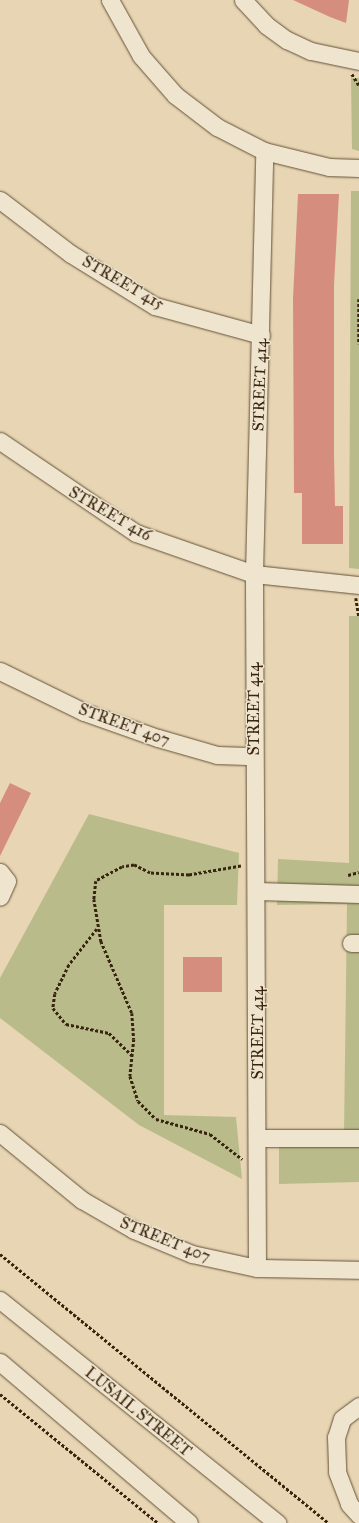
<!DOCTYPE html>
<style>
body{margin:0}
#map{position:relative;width:359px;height:1523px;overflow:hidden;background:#e7d5b3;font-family:"IM FELL Great Primer",serif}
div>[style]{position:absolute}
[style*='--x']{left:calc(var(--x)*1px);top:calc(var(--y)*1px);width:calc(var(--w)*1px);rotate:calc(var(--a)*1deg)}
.green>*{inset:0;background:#b9bc8a}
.building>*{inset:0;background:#d58e7e}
.path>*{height:2.5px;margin-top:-1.25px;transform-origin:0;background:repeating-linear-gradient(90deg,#39250f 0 3px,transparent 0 5px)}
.roads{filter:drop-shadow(0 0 1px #645138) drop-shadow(0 0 1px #645138)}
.minor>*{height:17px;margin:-8.5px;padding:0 8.5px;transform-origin:8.5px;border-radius:8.5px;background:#efe4ce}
span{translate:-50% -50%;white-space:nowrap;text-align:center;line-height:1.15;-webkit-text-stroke:3px #efe4ce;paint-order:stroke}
.street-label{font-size:16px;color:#39250f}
</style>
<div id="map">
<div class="green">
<i style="clip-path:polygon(351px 78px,359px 78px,359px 151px,352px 149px)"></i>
<i style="clip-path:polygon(351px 191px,359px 191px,359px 569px,349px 568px)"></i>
<i style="clip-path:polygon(349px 616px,359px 616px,359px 1182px,279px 1184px,279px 1134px,344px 1134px,347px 904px,277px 905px,278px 859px,349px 863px)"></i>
<i style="clip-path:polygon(89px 814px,239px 853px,237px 905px,164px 905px,164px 1115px,236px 1117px,242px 1179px,139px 1125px,0 1018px,0 978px)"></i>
</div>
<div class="building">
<i style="clip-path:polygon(293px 0,349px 0,346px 23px,330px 17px)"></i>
<i style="clip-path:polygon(298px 194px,339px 194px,334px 285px,334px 454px,335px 506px,343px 506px,343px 544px,302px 544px,302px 493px,294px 493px,293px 299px)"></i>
<i style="clip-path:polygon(10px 783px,31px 793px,0 856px,0 803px)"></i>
<i style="clip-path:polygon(183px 957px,222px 957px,222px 992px,183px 992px)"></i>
</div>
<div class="path">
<i style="--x:352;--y:74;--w:13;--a:58"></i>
<i style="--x:359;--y:299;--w:45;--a:90"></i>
<i style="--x:356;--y:598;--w:19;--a:81"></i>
<i style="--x:241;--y:866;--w:53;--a:170.2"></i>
<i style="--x:189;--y:875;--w:39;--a:-177"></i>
<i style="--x:150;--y:873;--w:18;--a:-153"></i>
<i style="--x:134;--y:865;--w:12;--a:171"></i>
<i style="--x:122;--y:867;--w:30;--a:152"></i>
<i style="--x:96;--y:881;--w:18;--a:96"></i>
<i style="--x:94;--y:899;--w:43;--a:80.5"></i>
<i style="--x:101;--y:941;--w:78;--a:66.7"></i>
<i style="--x:132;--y:1013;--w:26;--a:86"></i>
<i style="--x:134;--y:1039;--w:37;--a:96"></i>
<i style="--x:130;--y:1076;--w:26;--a:72"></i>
<i style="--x:138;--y:1101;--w:25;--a:45"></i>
<i style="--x:156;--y:1119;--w:56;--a:15.5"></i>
<i style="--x:210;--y:1134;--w:41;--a:38"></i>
<i style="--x:348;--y:875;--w:11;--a:-15"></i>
<i style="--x:97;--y:929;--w:46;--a:127.9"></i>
<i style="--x:69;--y:965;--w:32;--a:116"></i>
<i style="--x:55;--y:994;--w:14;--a:98"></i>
<i style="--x:53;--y:1008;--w:21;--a:51"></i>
<i style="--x:66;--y:1024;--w:44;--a:11.8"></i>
<i style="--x:109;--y:1033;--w:32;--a:44"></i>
<i style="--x:0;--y:1254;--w:425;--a:39.3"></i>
<i style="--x:0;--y:1394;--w:204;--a:39.2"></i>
</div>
<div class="roads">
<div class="minor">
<i style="--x:110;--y:0;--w:64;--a:61"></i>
<i style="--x:141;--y:56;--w:52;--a:48.9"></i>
<i style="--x:175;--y:95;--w:53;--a:37.3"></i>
<i style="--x:217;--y:127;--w:53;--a:27.1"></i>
<i style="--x:264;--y:151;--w:67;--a:13.8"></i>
<i style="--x:329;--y:167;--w:30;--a:2"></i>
<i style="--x:243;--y:0;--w:34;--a:47"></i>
<i style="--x:266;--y:25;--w:26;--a:36"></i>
<i style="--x:287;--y:40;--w:26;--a:25"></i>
<i style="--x:311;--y:51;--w:49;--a:11.8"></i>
<i style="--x:0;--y:200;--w:89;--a:37.3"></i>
<i style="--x:71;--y:254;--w:99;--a:31.8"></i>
<i style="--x:155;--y:306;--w:110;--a:15.3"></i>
<i style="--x:0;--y:441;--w:164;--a:34.1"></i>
<i style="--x:136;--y:533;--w:125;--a:19.2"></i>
<i style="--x:254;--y:574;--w:106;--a:6"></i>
<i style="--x:0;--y:671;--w:93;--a:26"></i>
<i style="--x:84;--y:712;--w:78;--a:19.4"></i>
<i style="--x:158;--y:738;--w:61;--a:16.1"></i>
<i style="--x:217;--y:755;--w:37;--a:2"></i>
<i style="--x:0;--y:872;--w:11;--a:52"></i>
<i style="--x:7;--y:881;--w:17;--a:114"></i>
<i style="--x:257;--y:891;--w:102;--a:1.7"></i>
<i style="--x:351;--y:943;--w:8;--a:0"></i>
<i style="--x:0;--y:1133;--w:106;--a:39.3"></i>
<i style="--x:82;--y:1200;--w:60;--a:30"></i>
<i style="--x:134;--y:1230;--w:63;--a:22.5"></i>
<i style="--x:192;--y:1254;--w:66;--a:12.2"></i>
<i style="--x:257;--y:1268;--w:102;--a:1.1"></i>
<i style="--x:258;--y:1138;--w:101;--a:0"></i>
<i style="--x:257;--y:1268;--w:694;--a:-90.25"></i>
<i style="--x:254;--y:574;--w:423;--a:-88.6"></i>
<i style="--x:0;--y:1300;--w:356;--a:38.8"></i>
<i style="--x:0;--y:1362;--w:248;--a:40.4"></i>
<i style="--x:359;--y:1406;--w:21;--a:143"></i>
<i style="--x:342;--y:1419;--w:19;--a:108"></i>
<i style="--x:336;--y:1437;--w:35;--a:88"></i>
<i style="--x:337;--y:1472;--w:34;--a:69"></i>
<i style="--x:349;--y:1504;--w:15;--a:48"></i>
</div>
</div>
<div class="street-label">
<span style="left:123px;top:283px;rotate:30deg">STREET 415</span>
<span style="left:260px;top:385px;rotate:-88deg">STREET 414</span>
<span style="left:110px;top:514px;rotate:30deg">STREET 416</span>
<span style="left:254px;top:709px;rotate:-90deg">STREET 414</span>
<span style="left:124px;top:725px;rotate:20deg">STREET 407</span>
<span style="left:258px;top:1033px;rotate:-90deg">STREET 414</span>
<span style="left:165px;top:1240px;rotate:22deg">STREET 407</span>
<span style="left:138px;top:1412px;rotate:39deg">LUSAIL STREET</span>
</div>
</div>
